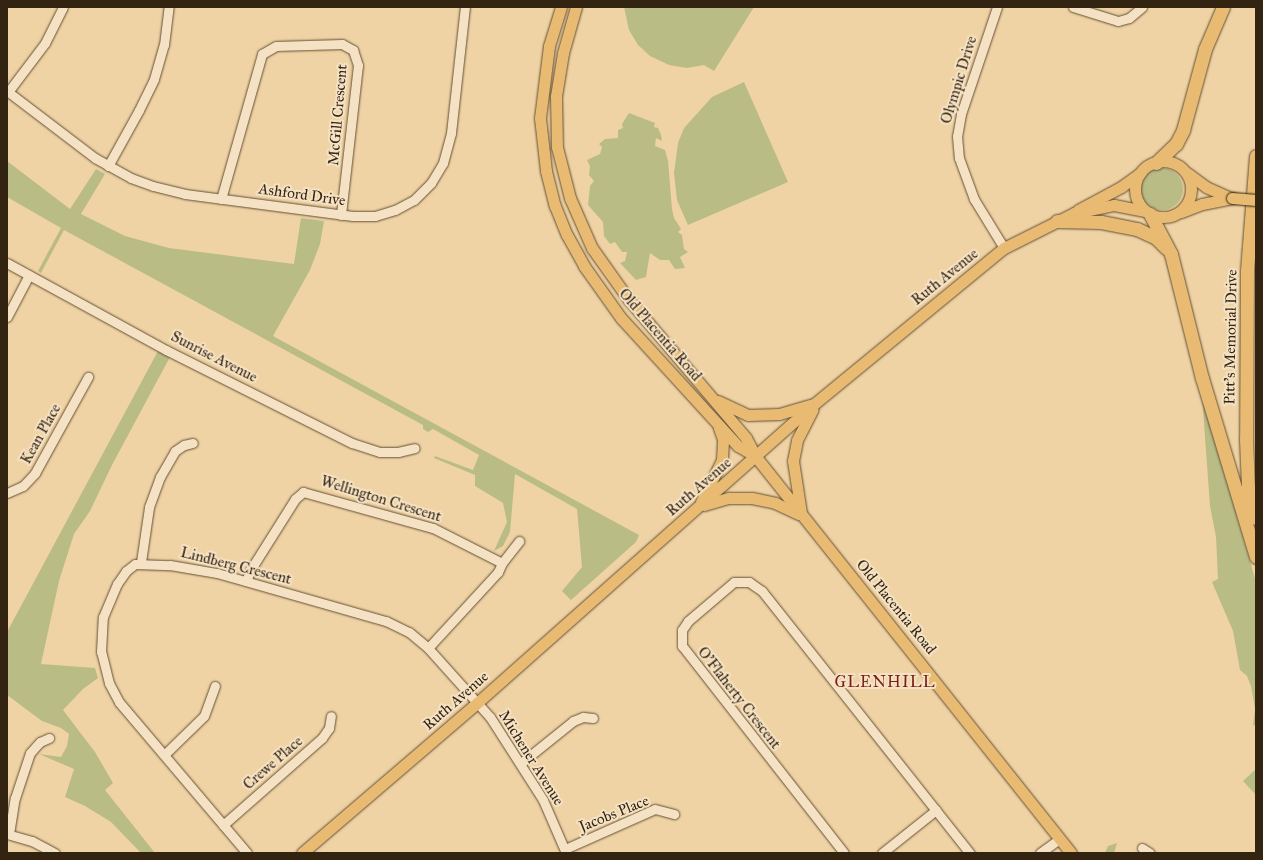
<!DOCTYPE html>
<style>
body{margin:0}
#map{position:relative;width:1263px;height:860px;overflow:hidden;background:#f0d3a4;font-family:"IM FELL Great Primer",serif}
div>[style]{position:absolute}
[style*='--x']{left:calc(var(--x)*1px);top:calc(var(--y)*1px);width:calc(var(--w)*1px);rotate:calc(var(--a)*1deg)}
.green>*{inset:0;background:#babc86}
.round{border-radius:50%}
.roads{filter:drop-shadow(0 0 1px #625036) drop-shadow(0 0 1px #625036)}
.minor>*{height:9px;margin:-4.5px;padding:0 4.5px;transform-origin:4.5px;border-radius:4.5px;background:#f5e2c4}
.major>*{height:11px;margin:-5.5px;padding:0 5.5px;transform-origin:5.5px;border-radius:5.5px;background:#e8ba72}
.major>.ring{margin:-5.5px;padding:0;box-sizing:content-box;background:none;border:11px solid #e8ba72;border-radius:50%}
.highway>*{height:13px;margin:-6.5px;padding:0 6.5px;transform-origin:6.5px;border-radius:6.5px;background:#e8ba72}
.bridges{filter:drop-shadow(0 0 1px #332412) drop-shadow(0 0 1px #332412)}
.major-bridge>*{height:11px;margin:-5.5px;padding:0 5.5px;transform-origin:5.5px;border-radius:5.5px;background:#e8ba72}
span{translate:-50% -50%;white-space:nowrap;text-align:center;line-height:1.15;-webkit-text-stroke:4px #f5e2c4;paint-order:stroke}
.street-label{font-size:15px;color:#332412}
.neighbourhood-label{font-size:16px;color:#7a1f14;letter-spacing:1px}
.frame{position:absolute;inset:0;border:8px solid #332412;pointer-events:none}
</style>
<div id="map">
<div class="green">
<i style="clip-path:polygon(624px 7px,754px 7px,714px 71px,704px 65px,687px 68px,669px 65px,650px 56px,638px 45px,629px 30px)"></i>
<i style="clip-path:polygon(744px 82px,788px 182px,688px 225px,677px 200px,674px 173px,678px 143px,684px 128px,712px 97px)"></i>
<i style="clip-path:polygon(629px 113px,655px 123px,654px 127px,658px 128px,661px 135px,662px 141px,656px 138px,655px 146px,665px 150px,668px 161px,672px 209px,674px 218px,681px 229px,678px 232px,682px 235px,684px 249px,688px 252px,680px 257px,685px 268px,675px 269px,669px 260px,660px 260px,650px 253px,646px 277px,636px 280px,620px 263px,625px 261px,627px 252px,622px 252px,615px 242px,610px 244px,604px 236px,603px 222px,588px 205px,590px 186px,594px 181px,589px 175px,590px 166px,587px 160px,600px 154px,602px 147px,599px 144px,605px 139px,618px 138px,618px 130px,623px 128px,622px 124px)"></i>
<i style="clip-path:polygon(7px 161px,70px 209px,96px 169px,105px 174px,81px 214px,125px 236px,169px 248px,294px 264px,301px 218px,324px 221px,320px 244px,310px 270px,273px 336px,639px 535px,636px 542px,571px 600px,562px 591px,582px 567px,577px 509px,515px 474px,510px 532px,503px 546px,494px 551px,507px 522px,503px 503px,475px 486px,475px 475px,434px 458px,435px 456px,473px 470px,479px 455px,433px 429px,428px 432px,423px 429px,423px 425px,64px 230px,41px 273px,38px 271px,61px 228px,7px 197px)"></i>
<i class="round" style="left:1141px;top:168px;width:42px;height:42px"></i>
<i style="clip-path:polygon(158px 351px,170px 357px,112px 465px,90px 511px,74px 534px,59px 581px,41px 664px,95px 668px,98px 678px,83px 689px,63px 710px,95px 752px,113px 783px,105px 790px,155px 853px,141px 853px,111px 822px,85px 806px,65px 797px,74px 769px,39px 754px,61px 757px,67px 746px,69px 734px,61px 728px,42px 721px,7px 695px,7px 632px)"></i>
<i style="clip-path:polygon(1202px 396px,1256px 582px,1256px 724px,1253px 726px,1255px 709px,1251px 686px,1247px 676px,1240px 670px,1233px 631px,1212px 582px,1218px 579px,1216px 537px,1210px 506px)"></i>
<i style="clip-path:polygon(1256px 769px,1256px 795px,1243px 781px)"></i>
<i style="clip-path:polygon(1117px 843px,1114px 853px,1105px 853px,1108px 846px)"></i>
</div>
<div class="roads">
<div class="minor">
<i style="--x:997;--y:7;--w:113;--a:108.6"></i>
<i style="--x:961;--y:114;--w:22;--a:100"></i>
<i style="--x:957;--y:136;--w:22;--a:85"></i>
<i style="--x:959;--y:158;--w:44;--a:69.9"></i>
<i style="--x:974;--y:199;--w:57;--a:58.5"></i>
<i style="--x:1073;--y:7;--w:47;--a:17.3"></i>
<i style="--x:1118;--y:21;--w:11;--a:-15"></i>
<i style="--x:1129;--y:18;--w:17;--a:-40"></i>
<i style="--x:7;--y:91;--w:111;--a:37.3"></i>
<i style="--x:95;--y:158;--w:41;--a:29.1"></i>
<i style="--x:131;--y:178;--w:23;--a:20"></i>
<i style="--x:153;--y:186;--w:33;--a:14"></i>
<i style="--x:185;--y:194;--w:169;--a:7.5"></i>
<i style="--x:353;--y:216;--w:22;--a:0"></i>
<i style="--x:375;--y:216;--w:21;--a:-17"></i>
<i style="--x:395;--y:210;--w:21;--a:-28"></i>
<i style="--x:414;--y:200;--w:24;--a:-45"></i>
<i style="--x:431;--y:183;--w:23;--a:-59"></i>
<i style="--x:443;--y:163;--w:31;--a:-75"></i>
<i style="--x:451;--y:133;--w:127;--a:-83.7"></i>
<i style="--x:8;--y:92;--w:61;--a:-52.9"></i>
<i style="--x:45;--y:43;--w:40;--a:-63.4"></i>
<i style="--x:108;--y:166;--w:64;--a:-61"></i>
<i style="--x:139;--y:110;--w:34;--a:-64"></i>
<i style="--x:154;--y:79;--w:35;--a:-74"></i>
<i style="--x:164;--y:45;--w:38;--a:-83"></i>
<i style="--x:221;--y:199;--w:151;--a:-74.2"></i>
<i style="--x:262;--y:54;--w:16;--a:-30"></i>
<i style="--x:276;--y:46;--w:66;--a:-1.7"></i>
<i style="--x:342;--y:44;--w:13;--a:29"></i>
<i style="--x:353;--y:50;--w:16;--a:72"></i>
<i style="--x:358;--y:65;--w:151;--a:96.5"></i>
<i style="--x:7;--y:263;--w:181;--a:28.7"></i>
<i style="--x:166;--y:350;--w:208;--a:26.6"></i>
<i style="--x:352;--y:443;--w:29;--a:18"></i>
<i style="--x:380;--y:452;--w:18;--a:0"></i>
<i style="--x:398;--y:452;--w:17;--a:-13"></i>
<i style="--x:7;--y:317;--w:47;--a:-62.4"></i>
<i style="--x:7;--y:493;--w:17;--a:-24"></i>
<i style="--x:23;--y:486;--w:18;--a:-47"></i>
<i style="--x:35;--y:473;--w:110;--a:-61.1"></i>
<i style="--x:141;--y:562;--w:56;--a:-81.7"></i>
<i style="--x:149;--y:507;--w:32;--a:-70"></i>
<i style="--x:160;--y:477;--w:30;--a:-60"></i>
<i style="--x:175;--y:451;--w:11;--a:-34"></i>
<i style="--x:184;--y:445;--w:9;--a:-13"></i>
<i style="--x:502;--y:563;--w:28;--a:-52"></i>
<i style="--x:246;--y:581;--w:13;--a:-67"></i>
<i style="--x:251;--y:569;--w:83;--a:-57.8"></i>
<i style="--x:295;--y:499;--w:11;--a:-41"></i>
<i style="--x:303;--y:492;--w:135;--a:15.5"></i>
<i style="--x:433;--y:528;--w:77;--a:26.9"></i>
<i style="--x:502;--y:563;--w:10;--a:114"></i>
<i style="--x:498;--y:572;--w:103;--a:132.6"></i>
<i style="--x:165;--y:754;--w:54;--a:-44.3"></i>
<i style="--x:204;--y:716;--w:32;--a:-70"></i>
<i style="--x:521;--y:763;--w:67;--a:-38.9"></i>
<i style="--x:573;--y:721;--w:11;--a:-22"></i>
<i style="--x:583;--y:717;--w:10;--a:6"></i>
<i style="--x:223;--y:825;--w:132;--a:-41.3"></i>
<i style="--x:322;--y:738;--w:12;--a:-55"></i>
<i style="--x:329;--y:728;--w:12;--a:-81"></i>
<i style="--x:7;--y:834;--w:26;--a:16"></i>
<i style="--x:32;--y:841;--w:26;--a:28"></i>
<i style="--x:9;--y:834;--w:36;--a:-81"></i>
<i style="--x:15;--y:798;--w:47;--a:-71.6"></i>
<i style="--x:30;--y:753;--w:15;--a:-48"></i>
<i style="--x:40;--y:742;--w:10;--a:-24"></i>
<i style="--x:1142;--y:848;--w:9;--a:32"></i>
<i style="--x:565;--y:849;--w:98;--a:-24"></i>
<i style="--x:655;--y:809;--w:20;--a:15"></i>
<i style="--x:247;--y:853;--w:198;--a:-130.3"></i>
<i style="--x:119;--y:702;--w:21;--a:-118"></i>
<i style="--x:109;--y:683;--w:32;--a:-104"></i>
<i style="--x:101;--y:652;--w:35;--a:-87"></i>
<i style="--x:103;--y:617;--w:36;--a:-67"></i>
<i style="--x:117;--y:584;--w:16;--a:-55"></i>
<i style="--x:126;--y:571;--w:11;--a:-38"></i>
<i style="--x:135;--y:564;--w:35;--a:2"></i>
<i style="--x:170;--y:565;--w:48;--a:9.7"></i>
<i style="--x:217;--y:573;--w:176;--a:15.9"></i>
<i style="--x:386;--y:621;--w:25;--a:26"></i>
<i style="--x:409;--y:632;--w:25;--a:40"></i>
<i style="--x:428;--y:648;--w:93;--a:48.1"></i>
<i style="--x:490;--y:717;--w:98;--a:57.4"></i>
<i style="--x:543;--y:800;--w:58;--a:66.5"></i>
<i style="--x:844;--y:853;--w:263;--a:-128"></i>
<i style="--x:682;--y:646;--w:16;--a:-90"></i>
<i style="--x:682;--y:630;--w:11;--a:-56"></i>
<i style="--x:688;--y:621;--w:60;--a:-40.3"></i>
<i style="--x:734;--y:582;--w:15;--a:0"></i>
<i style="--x:749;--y:582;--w:16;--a:35"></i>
<i style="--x:762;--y:591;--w:335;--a:51.6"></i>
<i style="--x:882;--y:853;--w:69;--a:-38.5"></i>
<i style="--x:1040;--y:853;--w:24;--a:-36"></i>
</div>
<div class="major">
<i style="--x:561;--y:7;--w:41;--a:107.1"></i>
<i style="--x:549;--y:46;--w:73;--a:97.1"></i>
<i style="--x:540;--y:118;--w:53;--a:83.5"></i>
<i style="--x:546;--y:171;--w:36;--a:76"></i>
<i style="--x:555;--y:206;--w:31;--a:68"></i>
<i style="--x:567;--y:235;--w:35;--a:61"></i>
<i style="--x:584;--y:266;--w:64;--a:54.6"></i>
<i style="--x:621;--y:318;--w:173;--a:47.6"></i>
<i style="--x:738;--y:446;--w:20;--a:30"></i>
<i style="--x:576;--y:7;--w:48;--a:105.8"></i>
<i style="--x:563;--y:53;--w:44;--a:99.2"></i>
<i style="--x:556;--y:96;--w:51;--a:88.9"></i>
<i style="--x:557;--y:147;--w:53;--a:75.7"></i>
<i style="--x:570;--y:198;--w:55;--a:66.3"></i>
<i style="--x:592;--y:248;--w:64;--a:54.6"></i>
<i style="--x:629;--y:300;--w:181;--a:49.7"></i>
<i style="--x:746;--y:438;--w:21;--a:62"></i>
<i style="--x:756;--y:457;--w:506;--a:51.5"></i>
<i class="ring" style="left:1135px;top:161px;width:45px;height:45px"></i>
<i style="--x:1187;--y:173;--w:24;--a:36"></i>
<i style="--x:1206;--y:187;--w:27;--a:24"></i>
<i style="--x:1078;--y:210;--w:49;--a:-28.1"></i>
<i style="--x:1121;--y:187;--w:24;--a:-36"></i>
<i style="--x:1181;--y:212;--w:22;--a:-21"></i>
<i style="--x:1202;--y:204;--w:31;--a:-11"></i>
<i style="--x:718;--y:401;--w:33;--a:25"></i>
<i style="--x:748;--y:415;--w:31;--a:-2"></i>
<i style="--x:779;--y:414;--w:33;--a:-16"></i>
<i style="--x:701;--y:502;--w:47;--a:-63.4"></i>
<i style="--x:722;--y:460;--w:21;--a:-87"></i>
<i style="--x:723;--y:439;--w:12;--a:-110"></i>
<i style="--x:704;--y:505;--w:26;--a:-16"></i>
<i style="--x:729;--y:498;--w:23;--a:0"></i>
<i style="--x:752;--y:498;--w:24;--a:12"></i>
<i style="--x:775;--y:503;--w:26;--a:25"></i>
<i style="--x:801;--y:513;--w:53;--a:-98.7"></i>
<i style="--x:793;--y:461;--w:21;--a:-79"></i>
<i style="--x:797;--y:440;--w:34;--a:-63"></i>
<i style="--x:302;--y:853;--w:232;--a:-40.6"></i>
<i style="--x:478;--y:702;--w:449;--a:-41.6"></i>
<i style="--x:814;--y:404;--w:246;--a:-39.4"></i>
<i style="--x:1004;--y:248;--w:78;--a:-26.6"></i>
<i style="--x:1074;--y:213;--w:41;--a:-11.3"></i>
<i style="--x:1114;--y:205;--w:33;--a:11"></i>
</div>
<div class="highway">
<i style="--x:1256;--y:156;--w:115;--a:94.5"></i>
<i style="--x:1247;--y:271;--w:168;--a:90.3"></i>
<i style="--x:1246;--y:439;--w:48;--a:87.6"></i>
<i style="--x:1248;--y:487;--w:32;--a:76"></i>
<i style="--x:1156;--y:163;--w:28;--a:-44"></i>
<i style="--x:1176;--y:144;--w:16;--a:-63"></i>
<i style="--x:1183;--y:130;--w:84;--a:-74.8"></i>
<i style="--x:1205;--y:49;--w:46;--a:-66.8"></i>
<i style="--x:1150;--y:214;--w:45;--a:62.3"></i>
<i style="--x:1171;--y:254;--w:128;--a:76"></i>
<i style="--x:1202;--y:378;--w:187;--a:73.2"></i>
<i style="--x:1057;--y:221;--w:44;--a:1.3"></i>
<i style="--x:1101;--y:222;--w:37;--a:11"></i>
<i style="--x:1137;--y:229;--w:21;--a:25"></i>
<i style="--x:1156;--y:238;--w:14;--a:45"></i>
</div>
</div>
<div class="bridges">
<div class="major-bridge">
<i style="--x:1232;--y:198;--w:24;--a:5"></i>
</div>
</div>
<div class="street-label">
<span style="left:959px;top:80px;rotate:-73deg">Olympic Drive</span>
<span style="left:338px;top:115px;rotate:-85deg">McGill Crescent</span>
<span style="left:302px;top:195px;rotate:8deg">Ashford Drive</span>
<span style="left:945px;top:277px;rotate:-39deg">Ruth Avenue</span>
<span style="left:660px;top:335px;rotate:49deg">Old Placentia Road</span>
<span style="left:1231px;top:337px;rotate:-89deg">Pitt's Memorial Drive</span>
<span style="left:214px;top:357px;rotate:27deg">Sunrise Avenue</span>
<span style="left:41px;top:434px;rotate:-61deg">Kean Place</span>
<span style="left:699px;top:487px;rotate:-41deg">Ruth Avenue</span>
<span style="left:381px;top:499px;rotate:17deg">Wellington Crescent</span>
<span style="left:236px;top:566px;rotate:14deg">Lindberg Crescent</span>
<span style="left:896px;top:607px;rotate:51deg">Old Placentia Road</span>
<span style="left:739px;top:698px;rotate:52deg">O'Flaherty Crescent</span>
<span style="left:456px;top:701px;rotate:-41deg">Ruth Avenue</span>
<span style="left:531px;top:758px;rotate:58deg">Michener Avenue</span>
<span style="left:273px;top:763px;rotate:-41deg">Crewe Place</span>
<span style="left:614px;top:814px;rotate:-22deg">Jacobs Place</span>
</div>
<div class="neighbourhood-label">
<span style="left:885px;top:682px">GLENHILL</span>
</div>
<div class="frame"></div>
</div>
